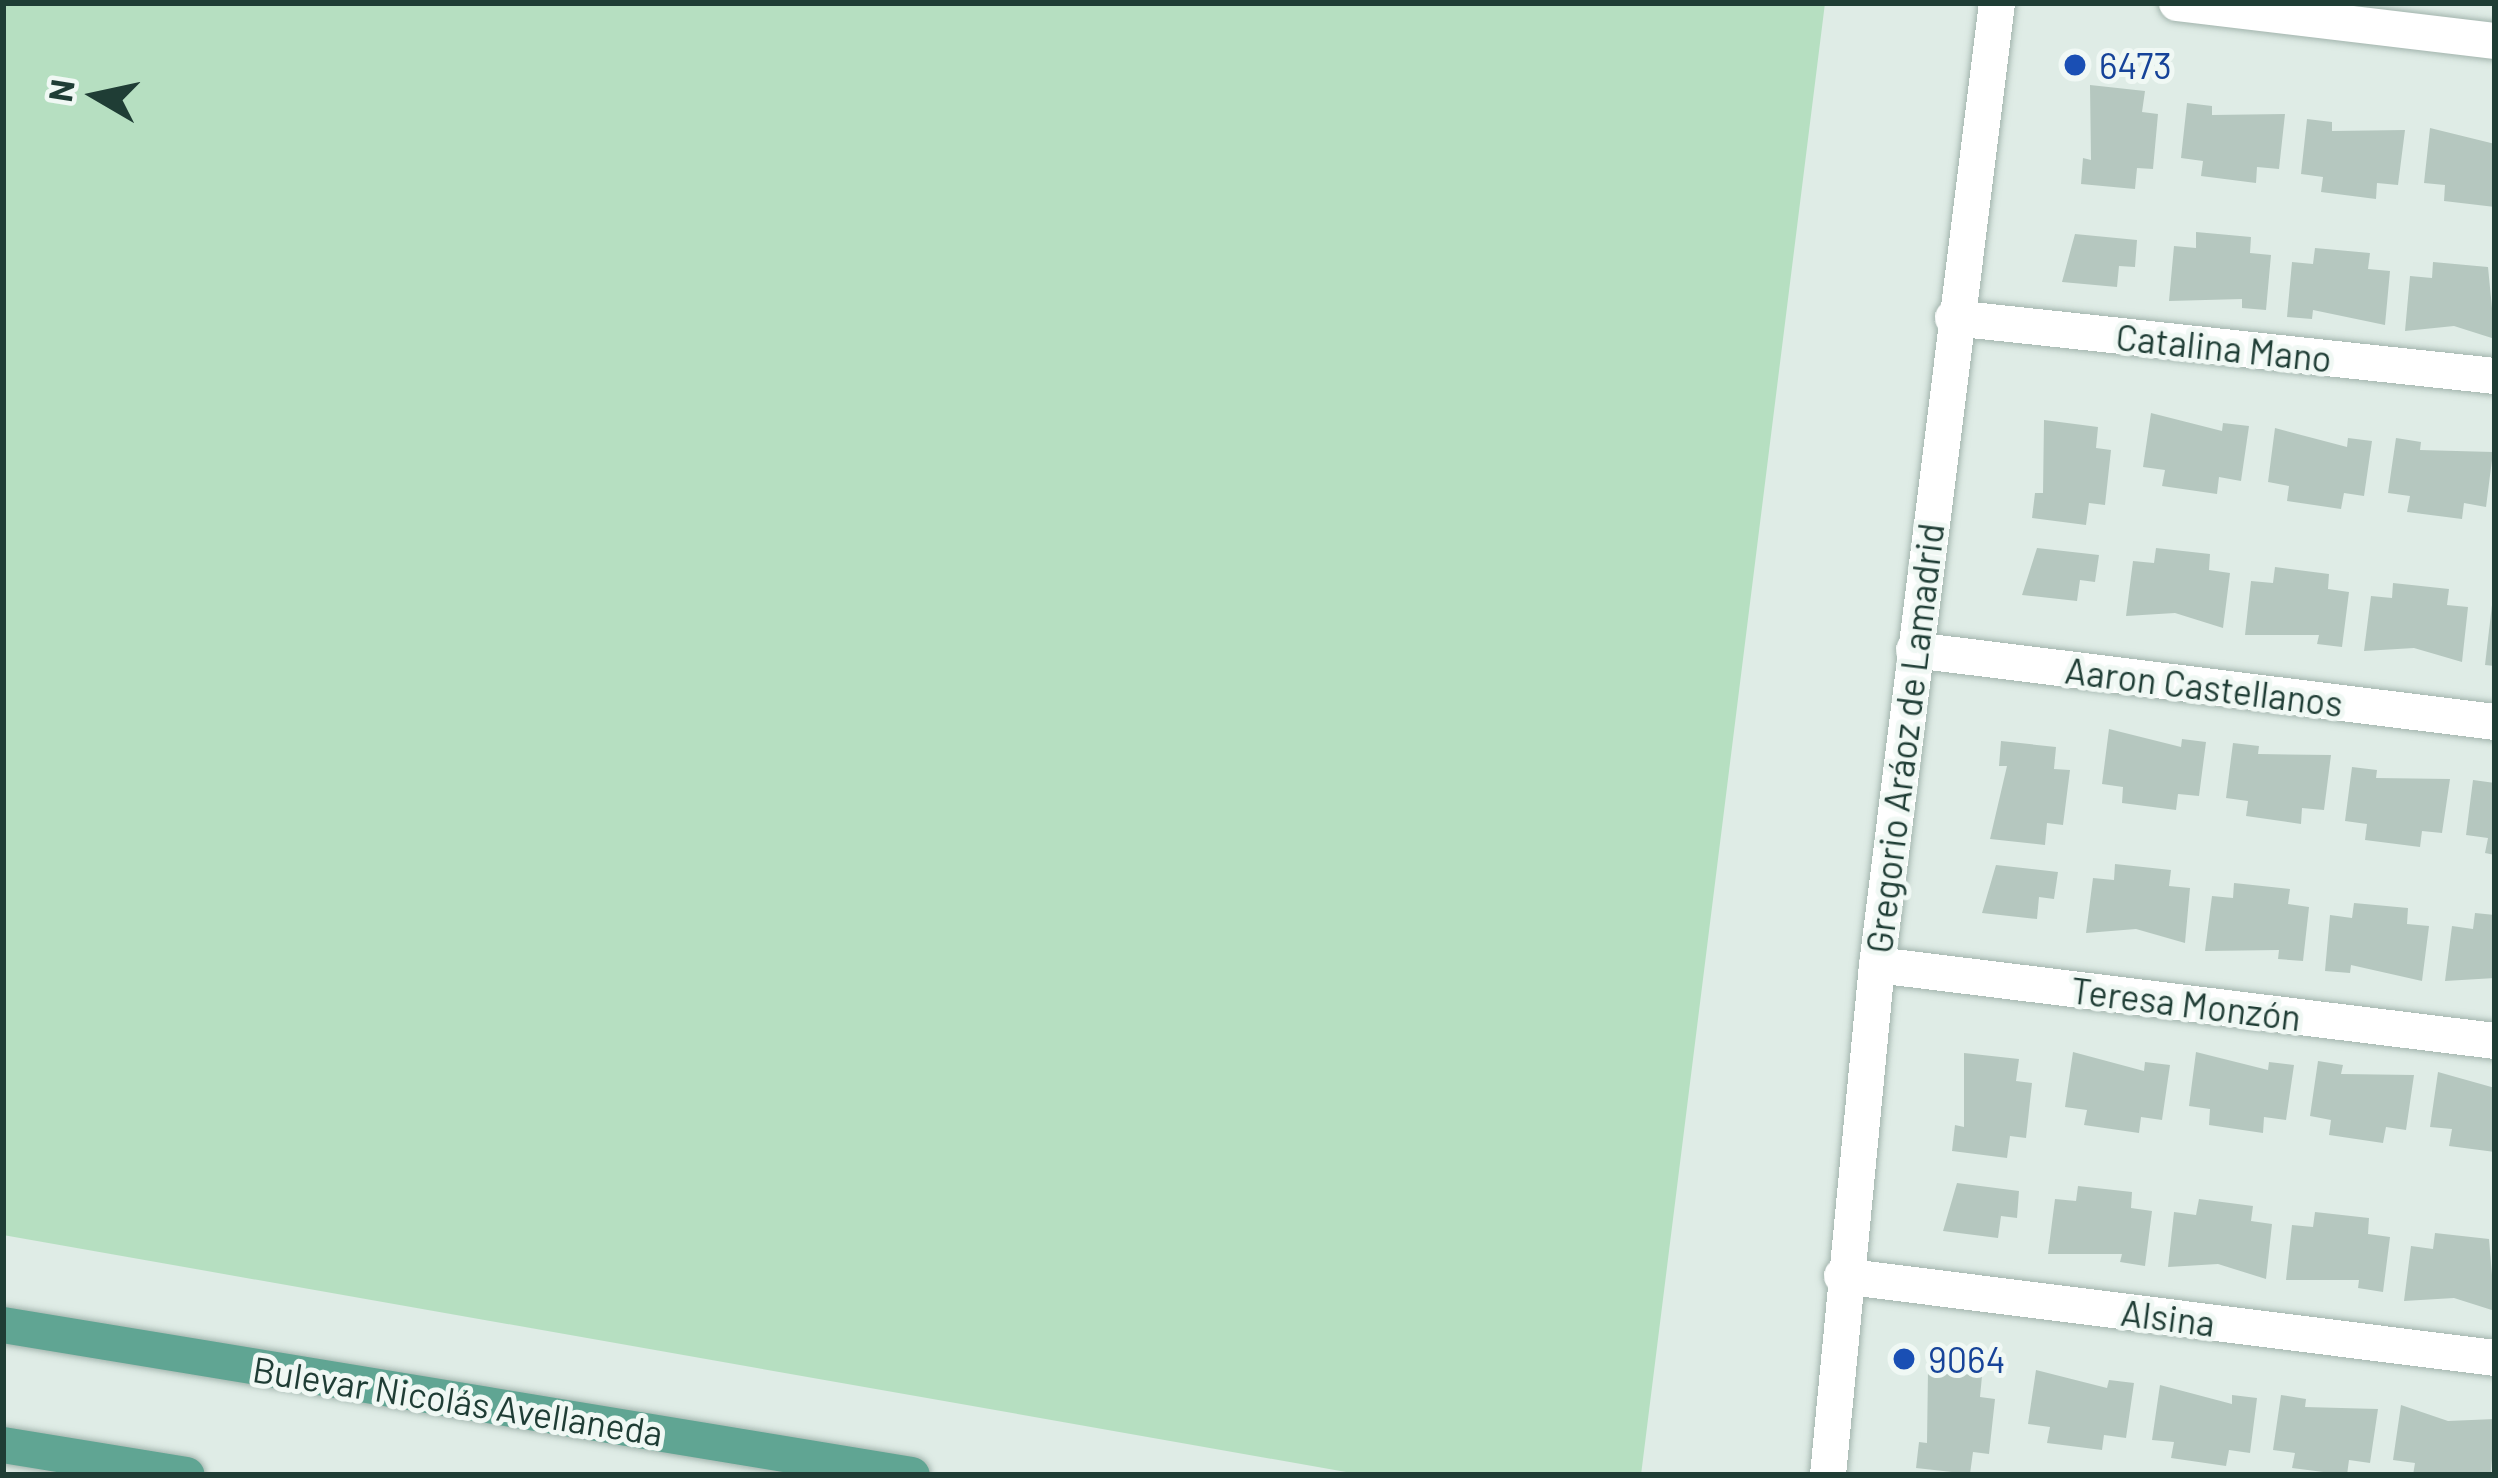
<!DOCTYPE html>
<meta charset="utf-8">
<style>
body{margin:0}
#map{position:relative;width:2498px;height:1478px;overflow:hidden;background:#dfece6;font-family:Barlow,sans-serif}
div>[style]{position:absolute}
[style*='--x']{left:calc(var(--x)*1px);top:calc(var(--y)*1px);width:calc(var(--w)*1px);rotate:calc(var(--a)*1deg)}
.green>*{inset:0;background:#b6dfc1}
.building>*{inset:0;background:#b5c7bf}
.roads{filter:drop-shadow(0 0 3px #a2b4ad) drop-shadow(0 0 3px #a2b4ad)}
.minor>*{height:36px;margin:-18px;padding:0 18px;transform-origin:18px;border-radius:18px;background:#fff}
.major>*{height:36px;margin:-18px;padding:0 18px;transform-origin:18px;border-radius:18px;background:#60a593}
.dots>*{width:33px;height:33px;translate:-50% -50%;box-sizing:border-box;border:6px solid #f0f8f4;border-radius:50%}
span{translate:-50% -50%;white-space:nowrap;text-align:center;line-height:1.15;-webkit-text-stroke:10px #f0f8f4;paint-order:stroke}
.transit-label{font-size:36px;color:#164399}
.left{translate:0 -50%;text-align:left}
.street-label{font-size:36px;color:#1f3d35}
.frame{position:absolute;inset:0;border:6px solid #1f3d35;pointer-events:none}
.north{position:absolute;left:36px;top:36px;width:120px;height:120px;-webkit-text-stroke:9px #f0f8f4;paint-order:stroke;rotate:279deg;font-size:33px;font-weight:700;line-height:48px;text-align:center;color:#1f3d35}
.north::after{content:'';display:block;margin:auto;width:42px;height:54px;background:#1f3d35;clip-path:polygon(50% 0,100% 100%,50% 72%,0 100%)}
</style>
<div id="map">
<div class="green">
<i style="clip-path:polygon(3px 3px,1825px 3px,1641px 1475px,1363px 1475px,3px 1235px)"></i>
</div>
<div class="building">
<i style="clip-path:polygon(2090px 85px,2145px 91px,2142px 112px,2158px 114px,2153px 169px,2137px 168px,2135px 189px,2081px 184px,2083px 158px,2091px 160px)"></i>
<i style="clip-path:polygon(2187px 103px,2212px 106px,2212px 115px,2285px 114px,2279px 169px,2257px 167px,2256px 183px,2201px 176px,2203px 161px,2181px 158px)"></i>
<i style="clip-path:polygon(2307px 119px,2332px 122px,2332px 131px,2405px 130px,2398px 185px,2377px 183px,2376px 199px,2321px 192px,2323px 177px,2301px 174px)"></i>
<i style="clip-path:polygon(2430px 128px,2495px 144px,2495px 207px,2444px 201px,2445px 185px,2424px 183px)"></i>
<i style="clip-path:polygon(2196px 232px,2251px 237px,2250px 253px,2271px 255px,2266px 310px,2242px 308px,2242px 299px,2169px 301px,2174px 246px,2196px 248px)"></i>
<i style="clip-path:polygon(2075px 234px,2137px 240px,2135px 267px,2119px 266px,2117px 287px,2062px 282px)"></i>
<i style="clip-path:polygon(2315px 248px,2370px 253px,2368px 269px,2390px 271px,2385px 325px,2313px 310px,2312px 319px,2287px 317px,2292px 262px,2313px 264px)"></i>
<i style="clip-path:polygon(2433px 262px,2488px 267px,2495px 339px,2454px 326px,2405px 331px,2410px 276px,2432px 278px)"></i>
<i style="clip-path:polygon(2151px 413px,2222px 431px,2223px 423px,2249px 426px,2241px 481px,2219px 477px,2217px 494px,2162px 486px,2165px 470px,2143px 467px)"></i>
<i style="clip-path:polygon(2044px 420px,2098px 427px,2096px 448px,2111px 450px,2105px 505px,2089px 503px,2086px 525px,2032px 518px,2035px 493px,2043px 493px)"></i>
<i style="clip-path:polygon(2275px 428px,2347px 447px,2348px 438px,2372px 441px,2364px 496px,2344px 493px,2341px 509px,2287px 501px,2289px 486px,2268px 482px)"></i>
<i style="clip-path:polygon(2396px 438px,2421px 442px,2420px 450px,2493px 452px,2486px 507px,2464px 503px,2462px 519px,2407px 512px,2410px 496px,2388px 493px)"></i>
<i style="clip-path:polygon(2037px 548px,2099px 555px,2095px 582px,2080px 580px,2077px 601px,2022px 595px)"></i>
<i style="clip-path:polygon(2156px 548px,2210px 554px,2209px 570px,2230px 573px,2223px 628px,2175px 613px,2126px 616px,2133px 561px,2154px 563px)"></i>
<i style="clip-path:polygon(2275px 567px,2329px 574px,2328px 589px,2349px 592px,2342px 647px,2317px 644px,2319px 635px,2245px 635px,2251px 581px,2273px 583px)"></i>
<i style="clip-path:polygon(2393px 583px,2449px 589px,2447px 605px,2468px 607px,2462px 662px,2414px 648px,2364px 651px,2371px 596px,2392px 598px)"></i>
<i style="clip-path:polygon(2492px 605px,2495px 606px,2495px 666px,2485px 665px)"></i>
<i style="clip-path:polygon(2109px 729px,2181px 747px,2182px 739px,2206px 742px,2199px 796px,2178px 794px,2176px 810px,2122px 803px,2123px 787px,2102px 784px)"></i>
<i style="clip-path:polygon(2001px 741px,2056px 747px,2054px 769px,2070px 770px,2063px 825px,2047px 823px,2045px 845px,1990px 839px,2007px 766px,1999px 766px)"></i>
<i style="clip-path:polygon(2233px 743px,2259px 746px,2258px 754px,2331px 755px,2324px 810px,2302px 808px,2301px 824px,2246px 816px,2248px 801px,2226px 798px)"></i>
<i style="clip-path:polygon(2352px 767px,2377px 770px,2376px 778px,2450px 779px,2442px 833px,2422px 831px,2420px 847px,2365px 840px,2367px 824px,2345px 821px)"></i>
<i style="clip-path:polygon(2473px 780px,2495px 783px,2495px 855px,2485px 853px,2488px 838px,2466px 835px)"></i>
<i style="clip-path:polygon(2115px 864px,2171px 870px,2169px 886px,2190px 888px,2185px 943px,2136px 929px,2086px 933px,2093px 878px,2114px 880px)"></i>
<i style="clip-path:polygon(1996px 865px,2058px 872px,2054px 899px,2039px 897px,2037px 919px,1982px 913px)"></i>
<i style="clip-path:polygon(2234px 883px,2290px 889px,2288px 904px,2309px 907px,2303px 961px,2278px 959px,2279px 950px,2205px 951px,2212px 896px,2233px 898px)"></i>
<i style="clip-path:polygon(2354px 903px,2408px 908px,2407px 924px,2429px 926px,2422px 981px,2351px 965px,2350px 973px,2325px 971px,2330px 915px,2352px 918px)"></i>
<i style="clip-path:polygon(2475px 913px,2495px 915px,2495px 978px,2445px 981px,2452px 926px,2473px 929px)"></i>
<i style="clip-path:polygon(2073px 1052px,2144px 1071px,2145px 1062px,2170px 1065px,2162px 1120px,2141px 1117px,2139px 1133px,2084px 1125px,2087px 1110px,2065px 1107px)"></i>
<i style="clip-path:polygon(2196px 1052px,2268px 1070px,2269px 1062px,2294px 1065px,2286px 1120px,2264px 1117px,2263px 1133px,2209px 1125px,2210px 1109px,2189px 1106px)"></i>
<i style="clip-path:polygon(1964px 1053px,2019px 1059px,2016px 1081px,2032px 1083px,2026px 1138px,2010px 1136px,2007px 1158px,1952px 1151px,1955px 1125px,1964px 1127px)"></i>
<i style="clip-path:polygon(2318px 1061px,2343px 1065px,2341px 1074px,2414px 1075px,2406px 1130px,2386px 1127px,2383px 1143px,2329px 1135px,2331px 1120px,2310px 1116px)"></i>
<i style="clip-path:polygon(2438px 1072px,2495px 1088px,2495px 1152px,2449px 1146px,2452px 1129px,2430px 1127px)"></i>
<i style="clip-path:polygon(1957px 1183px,2019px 1191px,2017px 1218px,2001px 1216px,1998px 1238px,1943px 1231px)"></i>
<i style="clip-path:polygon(2078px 1186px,2132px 1192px,2131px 1208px,2152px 1211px,2145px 1266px,2120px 1262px,2122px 1254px,2048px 1254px,2055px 1199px,2076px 1201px)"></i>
<i style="clip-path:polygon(2199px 1199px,2253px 1206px,2251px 1221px,2272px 1224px,2266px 1279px,2218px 1264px,2168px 1267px,2174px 1212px,2196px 1215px)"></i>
<i style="clip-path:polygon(2315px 1212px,2369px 1218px,2368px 1234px,2390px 1237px,2383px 1292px,2358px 1288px,2359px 1280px,2286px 1280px,2292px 1225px,2313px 1227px)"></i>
<i style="clip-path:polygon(2435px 1233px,2489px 1239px,2495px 1311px,2454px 1298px,2404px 1301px,2411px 1246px,2433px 1249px)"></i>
<i style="clip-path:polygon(1928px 1370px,1982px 1376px,1980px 1397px,1995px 1399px,1989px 1454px,1973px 1452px,1970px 1474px,1916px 1468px,1919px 1442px,1927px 1443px)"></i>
<i style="clip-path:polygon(2036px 1370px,2107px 1388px,2109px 1380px,2134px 1383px,2126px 1438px,2104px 1435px,2102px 1450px,2047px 1443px,2050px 1427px,2028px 1424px)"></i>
<i style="clip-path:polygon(2160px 1385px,2232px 1404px,2232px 1395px,2257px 1398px,2250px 1453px,2229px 1450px,2226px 1466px,2171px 1458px,2174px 1442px,2152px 1440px)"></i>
<i style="clip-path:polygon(2281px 1395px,2306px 1399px,2305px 1407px,2378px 1409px,2370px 1463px,2349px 1460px,2347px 1475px,2292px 1468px,2295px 1453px,2273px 1450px)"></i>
<i style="clip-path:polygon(2401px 1405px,2448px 1421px,2495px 1419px,2491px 1473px,2413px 1475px,2415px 1463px,2393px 1460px)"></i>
</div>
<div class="roads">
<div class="minor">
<i style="--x:2177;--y:3;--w:320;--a:6.8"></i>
<i style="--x:1953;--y:318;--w:545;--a:6.11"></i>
<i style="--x:1914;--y:650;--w:585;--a:7.06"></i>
<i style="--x:1877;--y:965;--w:623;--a:7.01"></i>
<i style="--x:1842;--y:1276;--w:658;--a:7.16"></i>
<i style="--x:1828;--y:1475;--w:512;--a:-84.51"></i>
<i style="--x:1877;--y:965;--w:969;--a:-82.89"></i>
</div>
<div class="major">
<i style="--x:3;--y:1325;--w:921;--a:9.37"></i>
<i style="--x:3;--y:1445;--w:186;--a:9.3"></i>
</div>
</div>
<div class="dots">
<i style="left:2075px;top:65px;background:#1a4fb4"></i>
<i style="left:1904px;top:1359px;background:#1a4fb4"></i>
</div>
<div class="transit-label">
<span class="left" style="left:2099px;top:65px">6473</span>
<span class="left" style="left:1928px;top:1359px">9064</span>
</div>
<div class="street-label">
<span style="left:2224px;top:347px;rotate:6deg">Catalina Mano</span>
<span style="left:2204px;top:686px;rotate:7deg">Aaron Castellanos</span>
<span style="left:1904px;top:738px;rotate:-83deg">Gregorio Aráoz de Lamadrid</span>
<span style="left:2186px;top:1003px;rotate:7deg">Teresa Monzón</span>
<span style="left:2168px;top:1317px;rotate:7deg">Alsina</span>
<span style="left:458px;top:1400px;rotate:9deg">Bulevar Nicolás Avellaneda</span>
</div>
<div class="frame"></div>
<div class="north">N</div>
</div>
